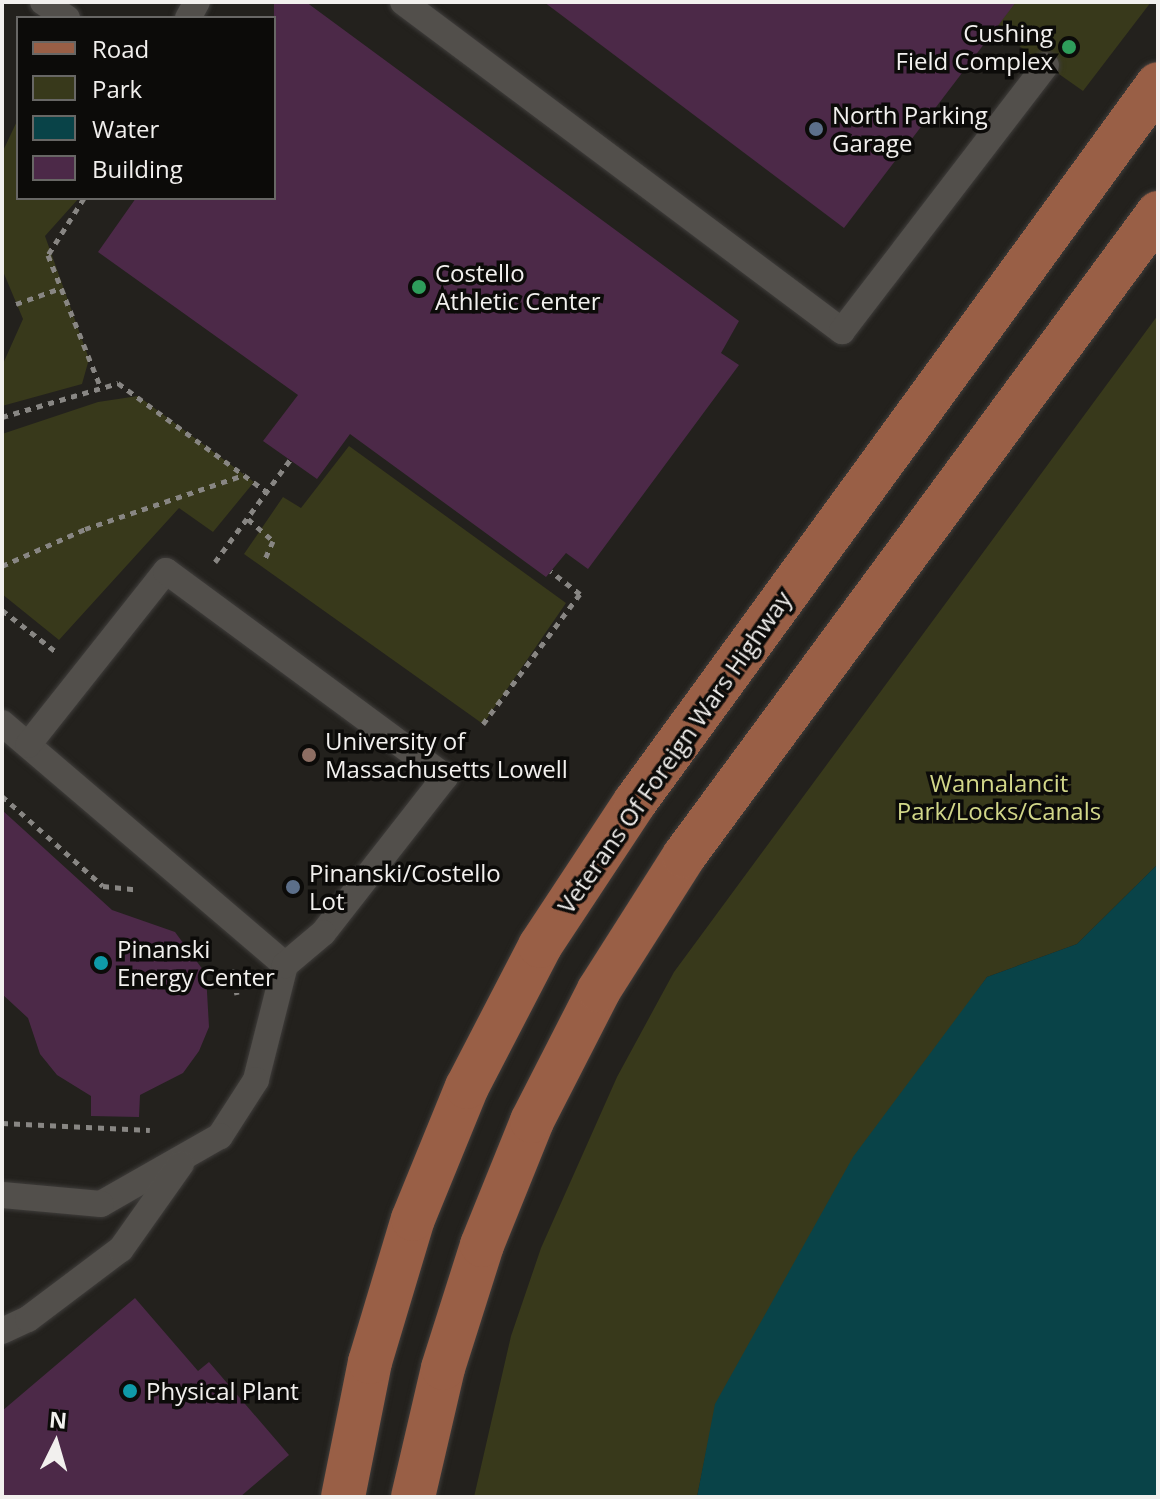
<!DOCTYPE html>
<style>
body{margin:0}
#map{position:relative;width:1160px;height:1499px;overflow:hidden;background:#23211d;font-family:"Open Sans",sans-serif}
div>[style]{position:absolute}
[style*='--x']{left:calc(var(--x)*1px);top:calc(var(--y)*1px);width:calc(var(--w)*1px);rotate:calc(var(--a)*1deg)}
.green>*{inset:0;background:#38391b}
.water>*{inset:0;background:#094348}
.building>*{inset:0;background:#4c2948}
.path>*{height:5px;margin-top:-2.5px;transform-origin:0;background:repeating-linear-gradient(90deg,#888683 0 6px,transparent 0 12px)}
.roads{filter:drop-shadow(0 0 2px #3f3d3b) drop-shadow(0 0 2px #3f3d3b)}
.service>*{height:26px;margin:-13px;padding:0 13px;transform-origin:13px;border-radius:13px;background:#524f4b}
.primary>*{height:44px;margin:-22px;padding:0 22px;transform-origin:22px;border-radius:22px;background:#995f46}
.dots>*{width:22px;height:22px;translate:-50% -50%;box-sizing:border-box;border:4px solid #0c0b09;border-radius:50%}
span{translate:-50% -50%;white-space:nowrap;text-align:center;line-height:1.15;-webkit-text-stroke:7px #0c0b09;paint-order:stroke}
.poi-label{font-size:24px;color:#f2f0ee}
.right{translate:-100% -50%;text-align:right}
.left{translate:0 -50%;text-align:left}
.street-label{font-size:24px;color:#f2f0ee}
.park-label{font-size:24px;color:#d2d789}
.frame{position:absolute;inset:0;border:4px solid #f2f0ee;pointer-events:none}
.legend{position:absolute;left:16px;top:16px;width:260px;height:184px;box-sizing:border-box;background:#0c0b09;border:2px solid #686765;margin:0;padding:10px 14px;list-style:none;font-size:24px;color:#f2f0ee}
.legend li{display:flex;align-items:center;gap:16px;height:40px}
.legend b{width:40px;border:2px solid #686765}
.north{position:absolute;left:16px;top:1403px;width:80px;height:80px;-webkit-text-stroke:6px #0c0b09;paint-order:stroke;rotate:5deg;font-size:22px;font-weight:700;line-height:32px;text-align:center;color:#f2f0ee}
.north::after{content:'';display:block;margin:auto;width:28px;height:36px;background:#f2f0ee;clip-path:polygon(50% 0,100% 100%,50% 72%,0 100%)}
</style>
<div id="map">
<div class="green">
<i style="clip-path:polygon(995px 2px,1151px 2px,1083px 91px,995px 29px,1008px 12px)"></i>
<i style="clip-path:polygon(18px 119px,18px 198px,79px 198px,45px 236px,89px 359px,82px 384px,2px 406px,2px 366px,23px 319px,2px 269px,2px 153px)"></i>
<i style="clip-path:polygon(1158px 315px,1158px 864px,1077px 944px,987px 977px,933px 1054px,716px 1404px,697px 1497px,474px 1497px,511px 1336px,541px 1248px,617px 1077px,674px 972px)"></i>
<i style="clip-path:polygon(138px 396px,254px 482px,213px 532px,179px 508px,59px 640px,2px 594px,2px 434px,98px 402px)"></i>
<i style="clip-path:polygon(349px 446px,566px 603px,483px 724px,244px 554px,283px 497px,301px 508px)"></i>
</div>
<div class="water">
<i style="clip-path:polygon(1158px 864px,1158px 1497px,697px 1497px,715px 1404px,853px 1157px,987px 977px,1077px 944px)"></i>
</div>
<div class="building">
<i style="clip-path:polygon(274px 2px,306px 2px,739px 321px,721px 353px,739px 365px,588px 569px,566px 553px,546px 577px,350px 434px,317px 479px,263px 441px,298px 395px,98px 252px,136px 198px,274px 198px)"></i>
<i style="clip-path:polygon(544px 2px,1016px 2px,844px 228px)"></i>
<i style="clip-path:polygon(2px 810px,112px 910px,175px 932px,206px 974px,209px 1027px,199px 1051px,183px 1073px,140px 1095px,139px 1117px,91px 1116px,91px 1096px,57px 1075px,40px 1054px,28px 1018px,2px 994px)"></i>
<i style="clip-path:polygon(135px 1298px,198px 1371px,209px 1362px,289px 1455px,240px 1497px,2px 1497px,2px 1411px)"></i>
</div>
<div class="path">
<i style="--x:84;--y:198;--w:67;--a:122.3"></i>
<i style="--x:48;--y:255;--w:143;--a:68.3"></i>
<i style="--x:16;--y:304;--w:48;--a:-19.6"></i>
<i style="--x:2;--y:417;--w:121;--a:-16.3"></i>
<i style="--x:118;--y:383;--w:185;--a:36.2"></i>
<i style="--x:248;--y:519;--w:33;--a:41"></i>
<i style="--x:273;--y:541;--w:20;--a:114"></i>
<i style="--x:215;--y:562;--w:127;--a:-53.7"></i>
<i style="--x:2;--y:566;--w:91;--a:-24"></i>
<i style="--x:85;--y:529;--w:168;--a:-18.8"></i>
<i style="--x:2;--y:610;--w:67;--a:37.7"></i>
<i style="--x:483;--y:724;--w:162;--a:-53.3"></i>
<i style="--x:580;--y:594;--w:37;--a:-142"></i>
<i style="--x:2;--y:796;--w:135;--a:41.7"></i>
<i style="--x:103;--y:886;--w:36;--a:6"></i>
<i style="--x:232;--y:969;--w:26;--a:79"></i>
<i style="--x:2;--y:1123;--w:148;--a:2.7"></i>
</div>
<div class="roads">
<div class="service">
<i style="--x:43;--y:2;--w:29;--a:34"></i>
<i style="--x:403;--y:2;--w:549;--a:36.85"></i>
<i style="--x:842;--y:331;--w:335;--a:-52.5"></i>
<i style="--x:188;--y:18;--w:18;--a:-61"></i>
<i style="--x:2;--y:723;--w:372;--a:40.5"></i>
<i style="--x:285;--y:965;--w:119;--a:104.2"></i>
<i style="--x:256;--y:1080;--w:67;--a:122.7"></i>
<i style="--x:220;--y:1136;--w:137;--a:150.3"></i>
<i style="--x:101;--y:1204;--w:99;--a:-174.8"></i>
<i style="--x:28;--y:745;--w:222;--a:-51.6"></i>
<i style="--x:166;--y:571;--w:347;--a:36.4"></i>
<i style="--x:445;--y:777;--w:198;--a:128"></i>
<i style="--x:323;--y:933;--w:50;--a:139.9"></i>
<i style="--x:2;--y:1331;--w:29;--a:-25"></i>
<i style="--x:28;--y:1319;--w:116;--a:-37"></i>
<i style="--x:121;--y:1249;--w:104;--a:-54.8"></i>
</div>
<div class="primary">
<i style="--x:343;--y:1497;--w:138;--a:-78.7"></i>
<i style="--x:370;--y:1362;--w:149;--a:-73.3"></i>
<i style="--x:413;--y:1219;--w:143;--a:-67.8"></i>
<i style="--x:467;--y:1087;--w:159;--a:-62.6"></i>
<i style="--x:540;--y:946;--w:173;--a:-56.6"></i>
<i style="--x:635;--y:802;--w:888;--a:-53.93"></i>
<i style="--x:413;--y:1497;--w:132;--a:-76.9"></i>
<i style="--x:443;--y:1368;--w:129;--a:-72.4"></i>
<i style="--x:482;--y:1245;--w:134;--a:-68"></i>
<i style="--x:532;--y:1121;--w:147;--a:-62.9"></i>
<i style="--x:599;--y:990;--w:159;--a:-57.6"></i>
<i style="--x:684;--y:856;--w:799;--a:-53.6"></i>
</div>
</div>
<div class="dots">
<i style="left:1069px;top:47px;background:#2e9e5b"></i>
<i style="left:816px;top:129px;background:#5c6f8a"></i>
<i style="left:419px;top:287px;background:#2e9e5b"></i>
<i style="left:309px;top:755px;background:#8d6e63"></i>
<i style="left:293px;top:887px;background:#5c6f8a"></i>
<i style="left:101px;top:963px;background:#0f9aa8"></i>
<i style="left:130px;top:1391px;background:#0f9aa8"></i>
</div>
<div class="poi-label">
<span class="right" style="left:1053px;top:47px">Cushing<br>Field Complex</span>
<span class="left" style="left:832px;top:129px">North Parking<br>Garage</span>
<span class="left" style="left:435px;top:287px">Costello<br>Athletic Center</span>
<span class="left" style="left:325px;top:755px">University of<br>Massachusetts Lowell</span>
<span class="left" style="left:309px;top:887px">Pinanski/Costello<br>Lot</span>
<span class="left" style="left:117px;top:963px">Pinanski<br>Energy Center</span>
<span class="left" style="left:146px;top:1391px">Physical Plant</span>
</div>
<div class="street-label">
<span style="left:674px;top:752px;rotate:-55deg">Veterans Of Foreign Wars Highway</span>
</div>
<div class="park-label">
<span style="left:999px;top:797px">Wannalancit<br>Park/Locks/Canals</span>
</div>
<div class="frame"></div>
<ul class="legend">
<li><b style="height:10px;background:#995f46"></b>Road</li>
<li><b style="height:22px;background:#38391b"></b>Park</li>
<li><b style="height:22px;background:#094348"></b>Water</li>
<li><b style="height:22px;background:#4c2948"></b>Building</li>
</ul>
<div class="north">N</div>
</div>
